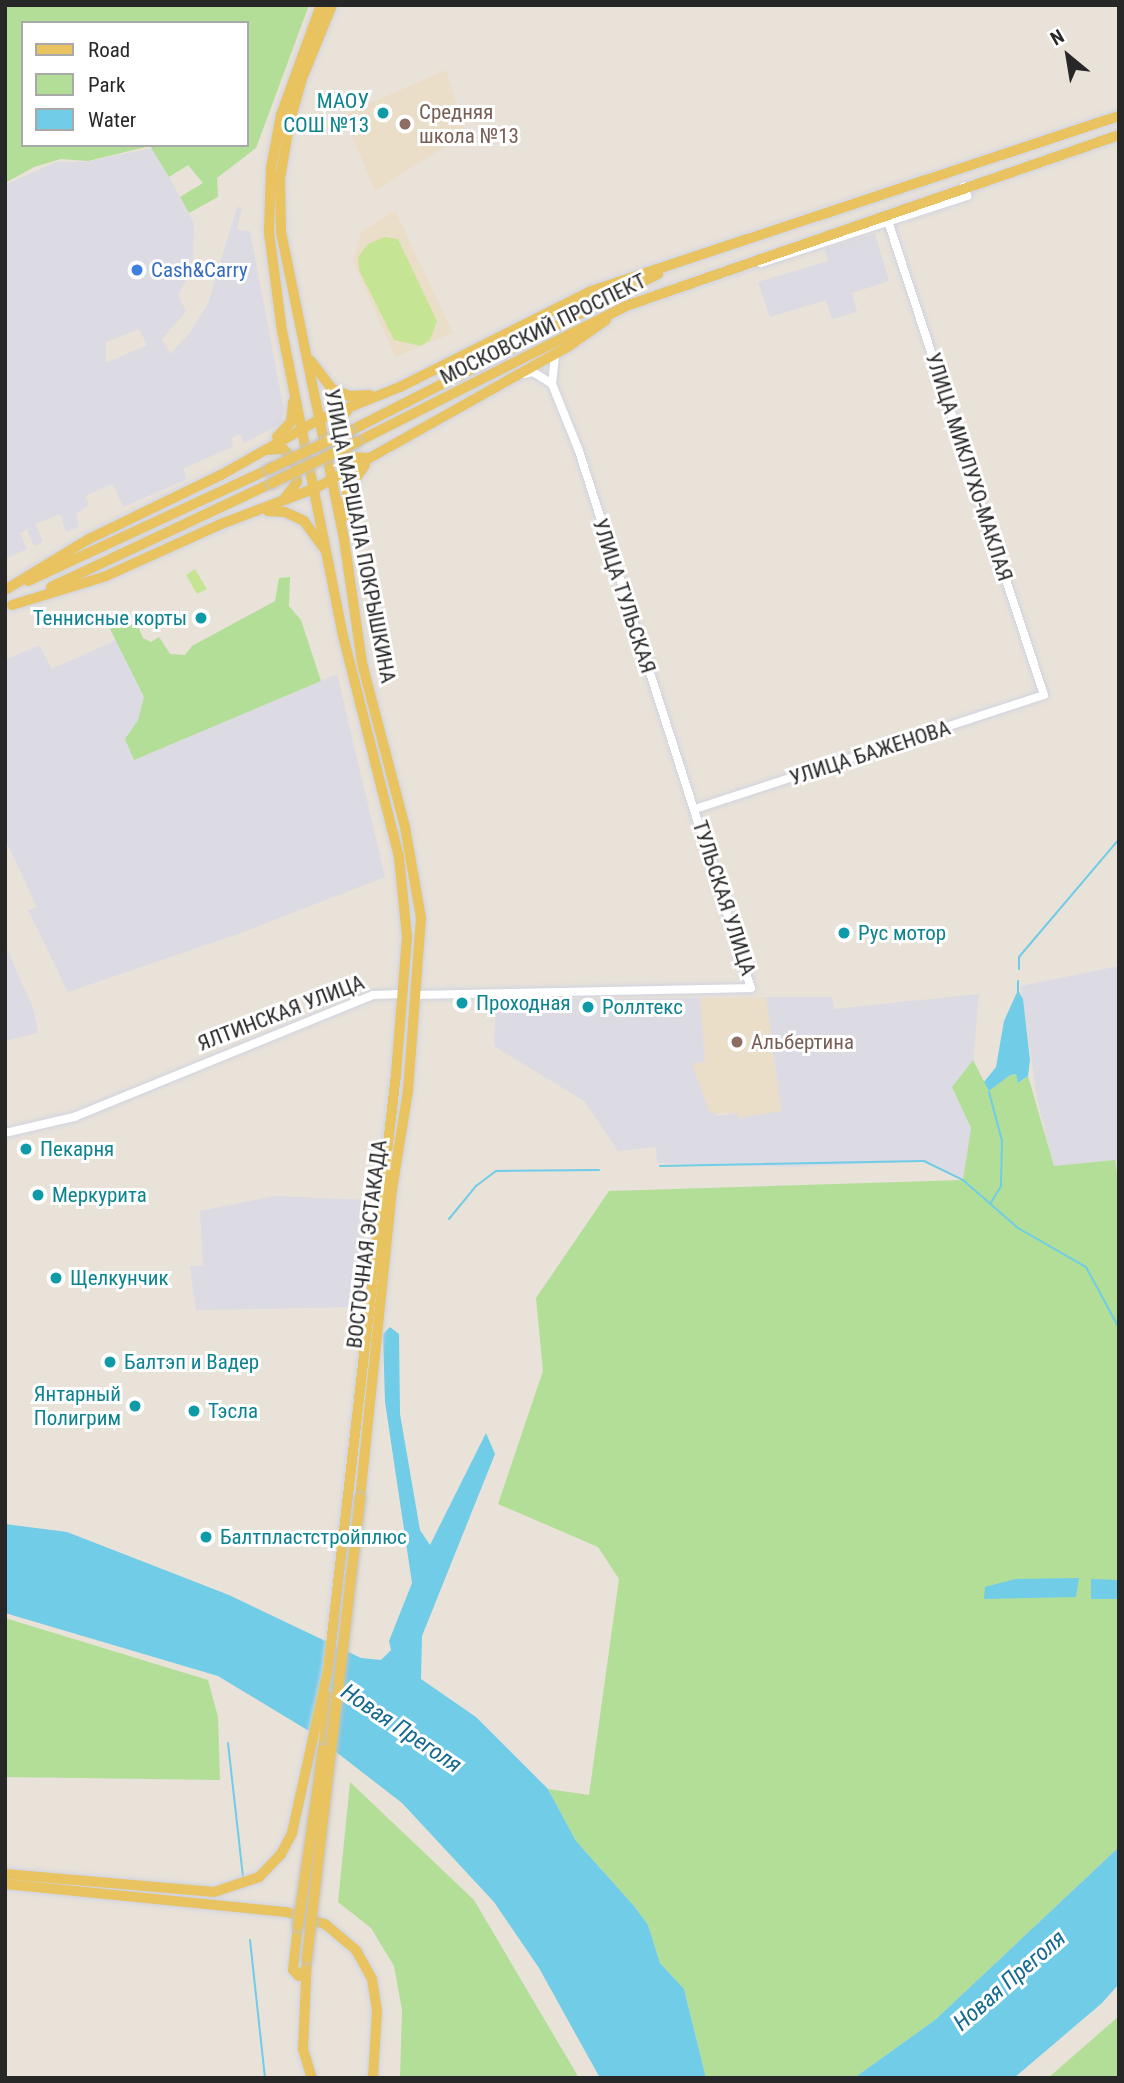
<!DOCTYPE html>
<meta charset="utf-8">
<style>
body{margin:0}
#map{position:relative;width:1124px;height:2083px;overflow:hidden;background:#e9e2d9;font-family:"Roboto Condensed",sans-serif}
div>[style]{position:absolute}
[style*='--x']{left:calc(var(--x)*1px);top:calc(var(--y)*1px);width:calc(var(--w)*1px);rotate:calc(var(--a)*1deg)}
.industrial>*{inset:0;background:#dcdae2}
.education>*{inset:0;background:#ebdec9}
.green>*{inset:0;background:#b2de98}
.pitch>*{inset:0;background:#c6e594}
.water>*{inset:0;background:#71cce7}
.stream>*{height:2px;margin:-1px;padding:0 1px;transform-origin:1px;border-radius:1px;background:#71cce7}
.roads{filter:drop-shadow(0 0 2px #cfd3e0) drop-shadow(0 0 2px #cfd3e0)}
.minor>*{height:8px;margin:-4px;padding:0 4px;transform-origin:4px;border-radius:4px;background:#fff}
.major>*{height:10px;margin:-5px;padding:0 5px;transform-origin:5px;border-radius:5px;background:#e8c360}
.bridges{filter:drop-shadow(0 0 2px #c3c3c3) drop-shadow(0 0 2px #c3c3c3)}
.major-bridge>*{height:10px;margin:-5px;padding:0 5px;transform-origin:5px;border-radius:5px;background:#e8c360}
.dots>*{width:19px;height:19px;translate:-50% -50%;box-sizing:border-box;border:4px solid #fff;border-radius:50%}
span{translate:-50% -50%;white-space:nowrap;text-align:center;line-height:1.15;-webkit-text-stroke:6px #fff;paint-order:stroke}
.culture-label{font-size:21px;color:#0d838f}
.right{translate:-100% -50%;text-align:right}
.left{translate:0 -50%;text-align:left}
.education-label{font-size:21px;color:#785e54}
.shop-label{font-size:21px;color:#366cbe}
.street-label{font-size:21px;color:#272727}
.water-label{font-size:23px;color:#14698f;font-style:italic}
.frame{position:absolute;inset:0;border:7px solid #272727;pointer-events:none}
.legend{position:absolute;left:21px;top:21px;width:228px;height:126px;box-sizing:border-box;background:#fff;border:2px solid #a9a9a9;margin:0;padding:9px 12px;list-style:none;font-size:21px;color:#272727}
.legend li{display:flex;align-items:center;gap:14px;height:35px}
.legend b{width:35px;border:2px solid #a9a9a9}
.north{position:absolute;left:1033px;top:21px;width:70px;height:70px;-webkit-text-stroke:5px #fff;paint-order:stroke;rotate:330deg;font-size:19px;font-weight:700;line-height:28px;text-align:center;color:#272727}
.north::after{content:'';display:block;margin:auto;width:24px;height:32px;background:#272727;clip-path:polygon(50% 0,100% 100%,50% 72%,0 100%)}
</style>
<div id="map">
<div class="industrial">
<i style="clip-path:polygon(evenodd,153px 148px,194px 223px,193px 268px,178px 295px,186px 311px,162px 339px,167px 349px,170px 354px,189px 334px,208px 304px,237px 207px,242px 208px,237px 230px,250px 231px,284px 411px,280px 424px,244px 443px,241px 434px,236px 435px,231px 439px,233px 447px,183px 468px,187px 479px,123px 507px,113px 484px,85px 496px,89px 505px,76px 514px,79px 527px,66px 532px,60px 514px,35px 524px,43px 542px,34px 546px,27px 530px,20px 533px,27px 549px,5px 559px,5px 185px,56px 162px,85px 162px,153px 148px,139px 329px,147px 345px,106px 363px,106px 342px,139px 329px)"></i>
<i style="clip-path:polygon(875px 234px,889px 281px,852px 293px,857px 312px,832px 319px,826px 300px,770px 317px,758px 282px,828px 261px,825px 249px)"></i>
<i style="clip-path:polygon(116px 640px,144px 697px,138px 720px,125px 739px,134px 760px,337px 674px,385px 877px,238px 934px,68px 992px,28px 910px,37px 907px,5px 839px,5px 660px,39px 645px,52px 669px)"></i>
<i style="clip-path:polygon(5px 945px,33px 1008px,38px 1033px,5px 1041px)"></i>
<i style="clip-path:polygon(1119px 966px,1119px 1185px,1115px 1160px,1054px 1167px,1037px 1099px,1021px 986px)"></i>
<i style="clip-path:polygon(979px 994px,973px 1060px,952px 1087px,971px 1128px,963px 1180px,924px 1161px,791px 1167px,657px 1163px,656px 1147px,618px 1151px,584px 1101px,494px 1046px,496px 1000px,700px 998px,705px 1062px,693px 1064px,717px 1116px,738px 1113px,739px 1117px,781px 1111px,766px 997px,832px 997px,834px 1009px)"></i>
<i style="clip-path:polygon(275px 1196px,368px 1200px,356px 1307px,196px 1310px,190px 1266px,203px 1266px,200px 1211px)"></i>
</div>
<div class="education">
<i style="clip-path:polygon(446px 70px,466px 133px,375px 191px,343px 115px)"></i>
<i style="clip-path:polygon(395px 210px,453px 333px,395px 357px,353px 261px,361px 232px)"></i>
<i style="clip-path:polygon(766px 997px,781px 1111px,739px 1118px,737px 1113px,710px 1113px,692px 1064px,705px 1062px,700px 998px)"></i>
</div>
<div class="green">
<i style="clip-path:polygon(evenodd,5px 5px,309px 5px,256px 148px,217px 178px,218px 197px,189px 213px,180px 197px,203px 183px,188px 165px,169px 177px,150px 146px,88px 161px,61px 159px,34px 167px,5px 183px,5px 5px,23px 23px,247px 23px,247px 145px,23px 145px,23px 23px)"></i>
<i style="clip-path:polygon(290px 577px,289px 606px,301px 620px,321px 681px,134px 760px,125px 739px,138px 720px,144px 697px,110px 629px,129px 621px,138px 626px,143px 638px,151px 642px,159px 637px,170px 654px,185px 655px,192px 646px,275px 601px,279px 578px)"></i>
<i style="clip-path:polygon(973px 1060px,989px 1091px,1009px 1075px,1016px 1074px,1019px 1083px,1028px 1076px,1054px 1166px,1115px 1160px,1119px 1185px,1119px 1847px,935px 2020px,854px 2078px,706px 2078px,684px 1989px,660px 1963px,648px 1925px,634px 1906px,576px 1841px,548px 1789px,589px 1795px,619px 1579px,598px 1547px,498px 1504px,543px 1371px,536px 1298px,609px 1191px,963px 1180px,971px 1128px,952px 1087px)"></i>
<i style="clip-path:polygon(5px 1618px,208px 1680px,218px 1717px,220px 1780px,5px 1777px)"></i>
<i style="clip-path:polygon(350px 1782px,474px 1900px,579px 2078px,400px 2078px,402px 2010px,394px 1966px,371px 1928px,338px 1902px)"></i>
<i style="clip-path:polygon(1119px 2016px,1119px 2078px,1048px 2078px)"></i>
</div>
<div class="pitch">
<i style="clip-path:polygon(385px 237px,398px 239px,437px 321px,430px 340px,421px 346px,394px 340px,359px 270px,358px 257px,368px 244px)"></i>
<i style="clip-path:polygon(195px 569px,207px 589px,197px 594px,186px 575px)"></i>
</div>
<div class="water">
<i style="clip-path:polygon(1018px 990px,1023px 999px,1030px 1060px,1028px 1076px,1018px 1083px,1016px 1074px,1010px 1075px,989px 1091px,984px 1082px,996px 1067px,1004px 1021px)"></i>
<i style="clip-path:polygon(390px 1327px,399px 1334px,400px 1414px,420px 1530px,430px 1545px,486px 1433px,495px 1454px,422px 1636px,421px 1679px,476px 1717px,548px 1789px,576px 1841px,634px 1906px,648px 1925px,660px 1963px,684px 1989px,706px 2078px,600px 2078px,539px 1968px,494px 1902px,402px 1803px,309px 1731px,218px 1676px,5px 1613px,5px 1524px,67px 1532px,229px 1595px,361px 1658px,381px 1660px,391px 1650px,389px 1641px,412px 1583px,385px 1402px,383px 1334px)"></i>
<i style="clip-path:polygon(1079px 1578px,1076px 1597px,984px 1599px,985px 1587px,1015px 1579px)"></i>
<i style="clip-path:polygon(1091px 1579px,1119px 1580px,1119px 1599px,1091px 1599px)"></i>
<i style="clip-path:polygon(1119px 1847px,1119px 1984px,1102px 2003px,1014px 2078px,854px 2078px,935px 2020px)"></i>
</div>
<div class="stream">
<i style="--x:1019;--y:969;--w:12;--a:-90"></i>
<i style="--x:1019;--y:957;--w:155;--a:-49.7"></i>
<i style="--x:1018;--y:992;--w:11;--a:-90"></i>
<i style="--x:989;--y:1092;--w:51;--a:75.1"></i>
<i style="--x:1002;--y:1141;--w:45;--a:91.3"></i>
<i style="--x:1001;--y:1186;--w:21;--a:121"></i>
<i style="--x:660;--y:1166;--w:264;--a:-1.1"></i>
<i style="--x:924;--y:1161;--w:43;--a:26"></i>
<i style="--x:963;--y:1180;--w:73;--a:41.1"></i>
<i style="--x:1018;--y:1228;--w:78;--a:29.8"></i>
<i style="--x:1086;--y:1267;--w:69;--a:61.6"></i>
<i style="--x:449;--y:1219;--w:43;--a:-50.7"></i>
<i style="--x:476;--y:1186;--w:25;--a:-37"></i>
<i style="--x:496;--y:1171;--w:103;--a:-0.6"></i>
<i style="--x:228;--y:1743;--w:135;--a:83.6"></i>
<i style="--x:250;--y:1940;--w:139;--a:83.8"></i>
</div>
<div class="roads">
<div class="minor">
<i style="--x:761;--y:263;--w:217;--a:-18"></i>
<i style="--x:967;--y:196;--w:10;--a:-107"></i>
<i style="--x:524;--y:374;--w:9;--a:-13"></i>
<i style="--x:533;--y:372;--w:22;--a:32"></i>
<i style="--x:695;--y:809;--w:367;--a:-18.1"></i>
<i style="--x:1044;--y:695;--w:505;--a:-108.22"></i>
<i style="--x:418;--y:995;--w:333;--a:-1.2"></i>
<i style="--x:751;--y:988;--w:564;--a:-107.76"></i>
<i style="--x:579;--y:451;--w:72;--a:-111.9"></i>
<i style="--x:552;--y:384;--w:30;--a:-84"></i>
<i style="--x:5;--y:1133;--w:71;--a:-13.1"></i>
<i style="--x:74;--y:1117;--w:323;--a:-22.2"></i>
<i style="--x:373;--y:995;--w:29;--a:-2"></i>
</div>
<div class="major">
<i style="--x:332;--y:5;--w:80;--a:112.1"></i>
<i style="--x:302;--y:79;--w:48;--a:105.8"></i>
<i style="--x:289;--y:125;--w:55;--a:99.5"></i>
<i style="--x:280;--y:179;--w:53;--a:88.9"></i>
<i style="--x:281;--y:232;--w:313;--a:78.4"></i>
<i style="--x:344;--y:539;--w:125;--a:81.7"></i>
<i style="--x:362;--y:663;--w:170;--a:75.3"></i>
<i style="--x:405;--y:827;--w:92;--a:80"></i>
<i style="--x:421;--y:918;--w:173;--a:94.3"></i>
<i style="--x:408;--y:1091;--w:100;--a:99.2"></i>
<i style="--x:392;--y:1190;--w:310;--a:95.9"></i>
<i style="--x:311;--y:361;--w:35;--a:53"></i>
<i style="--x:332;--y:389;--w:18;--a:22"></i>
<i style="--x:349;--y:396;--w:21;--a:-3"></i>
<i style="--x:347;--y:411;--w:19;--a:129"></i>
<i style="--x:335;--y:426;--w:21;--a:79"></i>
<i style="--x:339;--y:447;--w:15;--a:42"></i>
<i style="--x:350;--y:457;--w:19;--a:3"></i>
<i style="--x:350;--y:431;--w:346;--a:-27"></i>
<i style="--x:277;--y:437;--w:21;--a:-47"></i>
<i style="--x:291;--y:422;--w:20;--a:-84"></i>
<i style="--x:357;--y:442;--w:301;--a:-26.8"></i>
<i style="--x:626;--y:306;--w:522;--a:-19.13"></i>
<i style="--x:267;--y:450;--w:16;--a:-4"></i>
<i style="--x:283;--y:449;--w:16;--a:45"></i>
<i style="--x:294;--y:460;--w:22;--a:82"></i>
<i style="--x:297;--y:482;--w:21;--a:127"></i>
<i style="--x:268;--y:511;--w:17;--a:3"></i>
<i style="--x:285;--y:512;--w:21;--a:25"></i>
<i style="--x:304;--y:521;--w:37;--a:54"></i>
<i style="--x:344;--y:517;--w:27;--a:-82"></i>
<i style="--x:348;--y:490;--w:30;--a:-56"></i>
<i style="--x:28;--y:581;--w:266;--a:-24.9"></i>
<i style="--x:51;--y:587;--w:244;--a:-25.2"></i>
<i style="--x:5;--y:590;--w:98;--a:-31.3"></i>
<i style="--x:89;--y:539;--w:147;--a:-25.9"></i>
<i style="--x:221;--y:475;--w:114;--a:-29.5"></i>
<i style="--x:320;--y:419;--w:86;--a:-21.8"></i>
<i style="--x:400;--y:387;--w:214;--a:-26.7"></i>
<i style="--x:591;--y:291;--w:556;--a:-18.34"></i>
<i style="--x:12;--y:605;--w:98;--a:-17.1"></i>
<i style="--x:106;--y:576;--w:126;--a:-24.3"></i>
<i style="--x:221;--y:524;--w:102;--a:-20.8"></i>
<i style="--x:316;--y:488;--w:290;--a:-29.3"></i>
<i style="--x:569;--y:346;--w:45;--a:-35.1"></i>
<i style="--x:323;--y:1750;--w:54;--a:-83.7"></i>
<i style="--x:5;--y:1874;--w:210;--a:4.9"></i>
<i style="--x:214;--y:1892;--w:47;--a:-18.4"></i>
<i style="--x:259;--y:1877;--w:32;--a:-46"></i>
<i style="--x:281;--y:1854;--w:24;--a:-62"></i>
<i style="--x:292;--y:1833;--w:166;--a:-77.5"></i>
<i style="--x:328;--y:1671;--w:601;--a:-83.5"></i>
<i style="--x:396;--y:1074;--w:138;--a:-85.4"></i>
<i style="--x:407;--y:936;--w:79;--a:-95.8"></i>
<i style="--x:399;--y:857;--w:228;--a:-104.2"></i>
<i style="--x:343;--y:636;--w:311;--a:-101.3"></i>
<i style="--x:282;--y:331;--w:100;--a:-97.5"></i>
<i style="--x:269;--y:232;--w:64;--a:-88.2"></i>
<i style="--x:271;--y:168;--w:54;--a:-79.3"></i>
<i style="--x:281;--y:115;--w:117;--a:-70"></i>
<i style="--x:5;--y:1884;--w:283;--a:5.7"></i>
<i style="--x:287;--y:1912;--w:40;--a:18"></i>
<i style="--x:325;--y:1924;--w:40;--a:40"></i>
<i style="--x:356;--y:1950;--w:33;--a:61"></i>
<i style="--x:372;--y:1979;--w:32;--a:81"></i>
<i style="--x:377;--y:2011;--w:67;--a:93.4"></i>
<i style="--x:298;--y:1926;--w:44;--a:96.5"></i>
<i style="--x:293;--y:1970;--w:8;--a:45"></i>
<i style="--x:299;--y:1976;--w:8;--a:-45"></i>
<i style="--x:307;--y:1958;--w:91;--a:92.5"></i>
<i style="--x:303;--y:2049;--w:30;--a:73"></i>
</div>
</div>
<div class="bridges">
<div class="major-bridge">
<i style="--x:269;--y:469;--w:89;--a:-25.1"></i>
<i style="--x:272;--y:483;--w:94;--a:-25.8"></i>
<i style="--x:298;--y:1926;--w:178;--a:-81.9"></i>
<i style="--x:307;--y:1958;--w:463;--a:-83.4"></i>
</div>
</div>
<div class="dots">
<i style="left:383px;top:113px;background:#0f9aa8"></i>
<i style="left:405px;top:124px;background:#8d6e63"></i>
<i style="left:137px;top:270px;background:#3f7fe0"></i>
<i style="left:201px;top:618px;background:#0f9aa8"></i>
<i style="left:844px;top:933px;background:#0f9aa8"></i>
<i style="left:462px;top:1003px;background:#0f9aa8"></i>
<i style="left:588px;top:1007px;background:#0f9aa8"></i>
<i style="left:737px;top:1042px;background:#8d6e63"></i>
<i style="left:26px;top:1149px;background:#0f9aa8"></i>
<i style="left:38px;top:1195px;background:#0f9aa8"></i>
<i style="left:56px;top:1278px;background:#0f9aa8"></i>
<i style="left:110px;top:1362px;background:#0f9aa8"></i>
<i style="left:135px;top:1406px;background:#0f9aa8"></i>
<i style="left:194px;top:1411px;background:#0f9aa8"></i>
<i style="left:206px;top:1537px;background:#0f9aa8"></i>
</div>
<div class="culture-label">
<span class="right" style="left:369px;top:113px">МАОУ<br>СОШ №13</span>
<span class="right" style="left:187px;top:618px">Теннисные корты</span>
<span class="left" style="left:858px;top:933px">Рус мотор</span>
<span class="left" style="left:476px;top:1003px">Проходная</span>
<span class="left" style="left:602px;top:1007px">Роллтекс</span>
<span class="left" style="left:40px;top:1149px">Пекарня</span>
<span class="left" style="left:52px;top:1195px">Меркурита</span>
<span class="left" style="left:70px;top:1278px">Щелкунчик</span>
<span class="left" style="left:124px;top:1362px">Балтэп и Вадер</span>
<span class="right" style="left:121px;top:1406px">Янтарный<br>Полигрим</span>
<span class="left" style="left:208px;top:1411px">Тэсла</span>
<span class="left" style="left:220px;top:1537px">Балтпластстройплюс</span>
</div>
<div class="education-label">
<span class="left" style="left:419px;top:124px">Средняя<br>школа №13</span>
<span class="left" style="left:751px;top:1042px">Альбертина</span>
</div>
<div class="shop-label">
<span class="left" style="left:151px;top:270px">Cash&amp;Carry</span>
</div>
<div class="street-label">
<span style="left:543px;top:329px;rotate:-26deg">МОСКОВСКИЙ ПРОСПЕКТ</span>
<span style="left:969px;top:467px;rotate:72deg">УЛИЦА МИКЛУХО-МАКЛАЯ</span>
<span style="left:360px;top:536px;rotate:79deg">УЛИЦА МАРШАЛА ПОКРЫШКИНА</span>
<span style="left:624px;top:596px;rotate:72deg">УЛИЦА ТУЛЬСКАЯ</span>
<span style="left:870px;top:753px;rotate:-18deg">УЛИЦА БАЖЕНОВА</span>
<span style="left:724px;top:898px;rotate:72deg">ТУЛЬСКАЯ УЛИЦА</span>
<span style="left:281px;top:1013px;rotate:-21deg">ЯЛТИНСКАЯ УЛИЦА</span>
<span style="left:367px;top:1244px;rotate:-83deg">ВОСТОЧНАЯ ЭСТАКАДА</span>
</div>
<div class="water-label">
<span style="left:401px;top:1729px;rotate:34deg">Новая Преголя</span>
<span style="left:1010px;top:1981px;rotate:-41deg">Новая Преголя</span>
</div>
<div class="frame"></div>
<ul class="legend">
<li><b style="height:9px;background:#e8c360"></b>Road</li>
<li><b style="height:19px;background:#b2de98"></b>Park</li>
<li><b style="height:19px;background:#71cce7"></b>Water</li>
</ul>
<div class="north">N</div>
</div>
